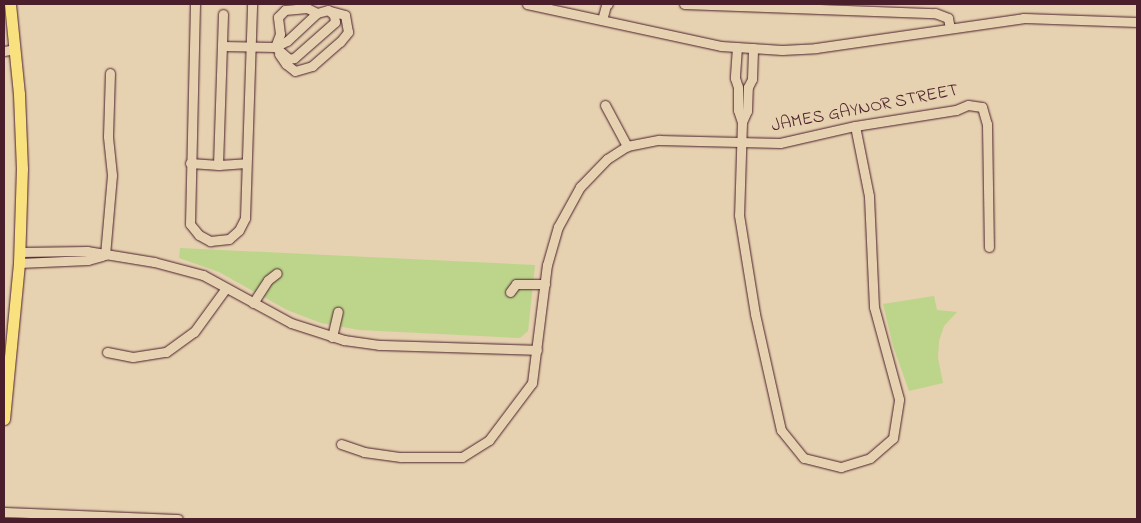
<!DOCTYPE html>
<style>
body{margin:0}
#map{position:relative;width:1141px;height:523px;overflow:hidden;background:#e6d1b0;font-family:"Indie Flower",sans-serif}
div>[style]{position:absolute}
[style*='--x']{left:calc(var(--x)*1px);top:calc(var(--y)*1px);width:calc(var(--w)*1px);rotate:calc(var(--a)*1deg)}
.green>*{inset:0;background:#bcd58b}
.roads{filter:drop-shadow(0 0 1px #4a1f2b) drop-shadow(0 0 1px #4a1f2b)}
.minor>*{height:9px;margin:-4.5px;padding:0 4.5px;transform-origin:4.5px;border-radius:4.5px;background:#e6d1b0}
.major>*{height:11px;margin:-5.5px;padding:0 5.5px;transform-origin:5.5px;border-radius:5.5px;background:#fae180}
span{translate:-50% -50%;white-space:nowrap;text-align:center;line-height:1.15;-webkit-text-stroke:4px #e6d1b0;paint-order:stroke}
.street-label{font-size:18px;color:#4a1f2b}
.frame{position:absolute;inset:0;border:5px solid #4a1f2b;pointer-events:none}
</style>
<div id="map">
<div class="green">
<i style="clip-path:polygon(180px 248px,535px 265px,528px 331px,520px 338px,359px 330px,321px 323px,287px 310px,219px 272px,179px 258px)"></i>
<i style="clip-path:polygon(934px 296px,937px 310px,957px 312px,944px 326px,939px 341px,938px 358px,943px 383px,909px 391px,893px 346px,883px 304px)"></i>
</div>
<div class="roads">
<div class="minor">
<i style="--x:195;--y:4;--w:220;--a:91.3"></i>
<i style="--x:190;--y:224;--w:14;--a:51"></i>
<i style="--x:199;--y:235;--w:13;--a:29"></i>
<i style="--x:210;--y:241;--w:19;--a:-6"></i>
<i style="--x:229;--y:239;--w:13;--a:-42"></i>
<i style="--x:239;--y:230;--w:13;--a:-63"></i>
<i style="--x:245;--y:218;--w:214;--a:-88.1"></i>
<i style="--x:527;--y:4;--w:198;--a:12.2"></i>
<i style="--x:721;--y:46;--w:61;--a:3.8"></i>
<i style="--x:782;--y:50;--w:34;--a:-3"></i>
<i style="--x:816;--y:48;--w:209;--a:-8.2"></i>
<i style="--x:1023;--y:18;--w:114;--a:2"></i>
<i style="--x:684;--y:4;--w:251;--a:2.1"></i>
<i style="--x:935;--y:13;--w:14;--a:21"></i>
<i style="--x:948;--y:18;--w:10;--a:79"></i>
<i style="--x:602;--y:20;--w:16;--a:-75"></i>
<i style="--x:606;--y:5;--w:2;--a:-27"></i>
<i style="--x:222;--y:46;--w:53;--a:1.1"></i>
<i style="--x:275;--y:47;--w:13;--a:-27"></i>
<i style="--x:287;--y:41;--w:41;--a:-43"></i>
<i style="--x:317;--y:13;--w:11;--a:-15"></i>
<i style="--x:328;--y:10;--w:8;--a:40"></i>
<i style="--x:334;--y:15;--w:7;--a:82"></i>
<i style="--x:335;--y:22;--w:55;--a:138.7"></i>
<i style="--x:294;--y:58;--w:5;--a:169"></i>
<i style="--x:289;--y:59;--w:18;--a:-139"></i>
<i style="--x:275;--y:47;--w:14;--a:-69"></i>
<i style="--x:280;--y:34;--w:17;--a:-97"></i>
<i style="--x:278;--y:17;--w:10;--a:-45"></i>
<i style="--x:285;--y:10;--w:22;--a:-5"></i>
<i style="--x:307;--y:8;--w:11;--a:27"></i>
<i style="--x:737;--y:47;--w:31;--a:94"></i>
<i style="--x:735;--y:78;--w:9;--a:72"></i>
<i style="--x:738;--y:87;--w:23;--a:90"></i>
<i style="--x:738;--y:110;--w:13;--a:72"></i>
<i style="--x:742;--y:122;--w:93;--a:91.8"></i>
<i style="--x:739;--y:215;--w:100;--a:80.8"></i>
<i style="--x:755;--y:314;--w:119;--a:77.4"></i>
<i style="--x:781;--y:430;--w:36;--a:51"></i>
<i style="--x:804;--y:458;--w:38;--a:14"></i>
<i style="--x:841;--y:467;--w:30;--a:-17"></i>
<i style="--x:870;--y:458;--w:30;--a:-41"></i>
<i style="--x:893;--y:438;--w:39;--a:-81"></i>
<i style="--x:899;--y:399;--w:95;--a:-105.2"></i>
<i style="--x:874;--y:307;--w:111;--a:-92.6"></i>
<i style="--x:869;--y:196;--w:71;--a:-101.3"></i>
<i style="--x:4;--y:51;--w:11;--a:-10"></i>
<i style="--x:279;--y:54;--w:12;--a:55"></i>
<i style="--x:286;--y:64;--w:11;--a:38"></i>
<i style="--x:295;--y:71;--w:18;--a:-16"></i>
<i style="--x:312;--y:66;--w:37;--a:-41"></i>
<i style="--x:340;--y:42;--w:13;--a:-51"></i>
<i style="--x:348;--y:32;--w:17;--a:-100"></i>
<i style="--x:345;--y:15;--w:16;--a:-165"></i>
<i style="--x:605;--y:105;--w:47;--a:61.8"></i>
<i style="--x:742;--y:122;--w:12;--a:-66"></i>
<i style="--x:747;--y:111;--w:24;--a:-88"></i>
<i style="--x:748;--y:87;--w:9;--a:-63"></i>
<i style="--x:752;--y:79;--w:31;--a:-88"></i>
<i style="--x:190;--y:163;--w:29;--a:4"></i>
<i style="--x:219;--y:165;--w:27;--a:-4"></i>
<i style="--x:218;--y:165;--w:151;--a:-88.1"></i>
<i style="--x:20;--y:252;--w:67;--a:-0.9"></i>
<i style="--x:87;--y:251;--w:68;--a:9.3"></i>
<i style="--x:154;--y:262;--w:51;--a:14.9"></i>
<i style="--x:203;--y:275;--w:100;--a:28.6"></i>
<i style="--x:291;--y:323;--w:56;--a:17.8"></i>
<i style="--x:344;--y:340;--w:35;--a:8"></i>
<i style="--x:379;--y:345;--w:158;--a:1.8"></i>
<i style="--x:105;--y:255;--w:80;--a:-85"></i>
<i style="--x:112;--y:175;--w:39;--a:-96"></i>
<i style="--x:108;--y:136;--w:63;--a:-88.2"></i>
<i style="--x:19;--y:263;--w:69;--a:-2.5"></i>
<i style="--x:88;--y:260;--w:15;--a:-16"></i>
<i style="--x:510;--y:292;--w:10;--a:-53"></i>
<i style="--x:516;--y:284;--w:29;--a:0"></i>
<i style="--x:253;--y:303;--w:27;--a:-57"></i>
<i style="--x:268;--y:280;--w:11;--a:-38"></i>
<i style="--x:332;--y:337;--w:26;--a:-77"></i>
<i style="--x:107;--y:352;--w:26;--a:11"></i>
<i style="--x:133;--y:357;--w:33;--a:-9"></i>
<i style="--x:166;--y:352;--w:34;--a:-36"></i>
<i style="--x:194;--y:332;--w:54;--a:-54"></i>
<i style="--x:341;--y:444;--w:24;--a:19"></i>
<i style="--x:364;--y:452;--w:37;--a:8"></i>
<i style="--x:401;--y:457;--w:61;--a:0"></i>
<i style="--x:462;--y:457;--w:32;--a:-32"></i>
<i style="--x:489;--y:440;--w:71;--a:-53"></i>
<i style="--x:532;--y:383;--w:119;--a:-82.8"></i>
<i style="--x:547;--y:265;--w:40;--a:-74"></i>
<i style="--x:558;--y:227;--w:46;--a:-61.2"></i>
<i style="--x:580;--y:187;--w:39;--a:-46"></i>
<i style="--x:607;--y:159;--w:24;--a:-33"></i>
<i style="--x:627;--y:146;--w:33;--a:-11"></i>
<i style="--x:659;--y:140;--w:121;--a:1.4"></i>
<i style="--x:780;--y:143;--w:77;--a:-12.8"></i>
<i style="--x:855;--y:126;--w:102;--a:-9"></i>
<i style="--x:956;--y:110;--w:13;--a:-23"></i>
<i style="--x:968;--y:105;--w:14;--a:8"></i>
<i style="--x:982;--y:107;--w:18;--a:74"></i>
<i style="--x:987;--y:124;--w:123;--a:89.1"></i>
<i style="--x:4;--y:512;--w:174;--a:2.3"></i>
</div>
<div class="major">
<i style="--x:4;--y:419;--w:157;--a:-84.5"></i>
<i style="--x:19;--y:263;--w:94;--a:-88.2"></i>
<i style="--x:22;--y:169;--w:75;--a:-92.3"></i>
<i style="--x:19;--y:94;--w:90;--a:-95.7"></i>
</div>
</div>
<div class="street-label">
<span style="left:865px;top:109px;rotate:-11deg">JAMES GAYNOR STREET</span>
</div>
<div class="frame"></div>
</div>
